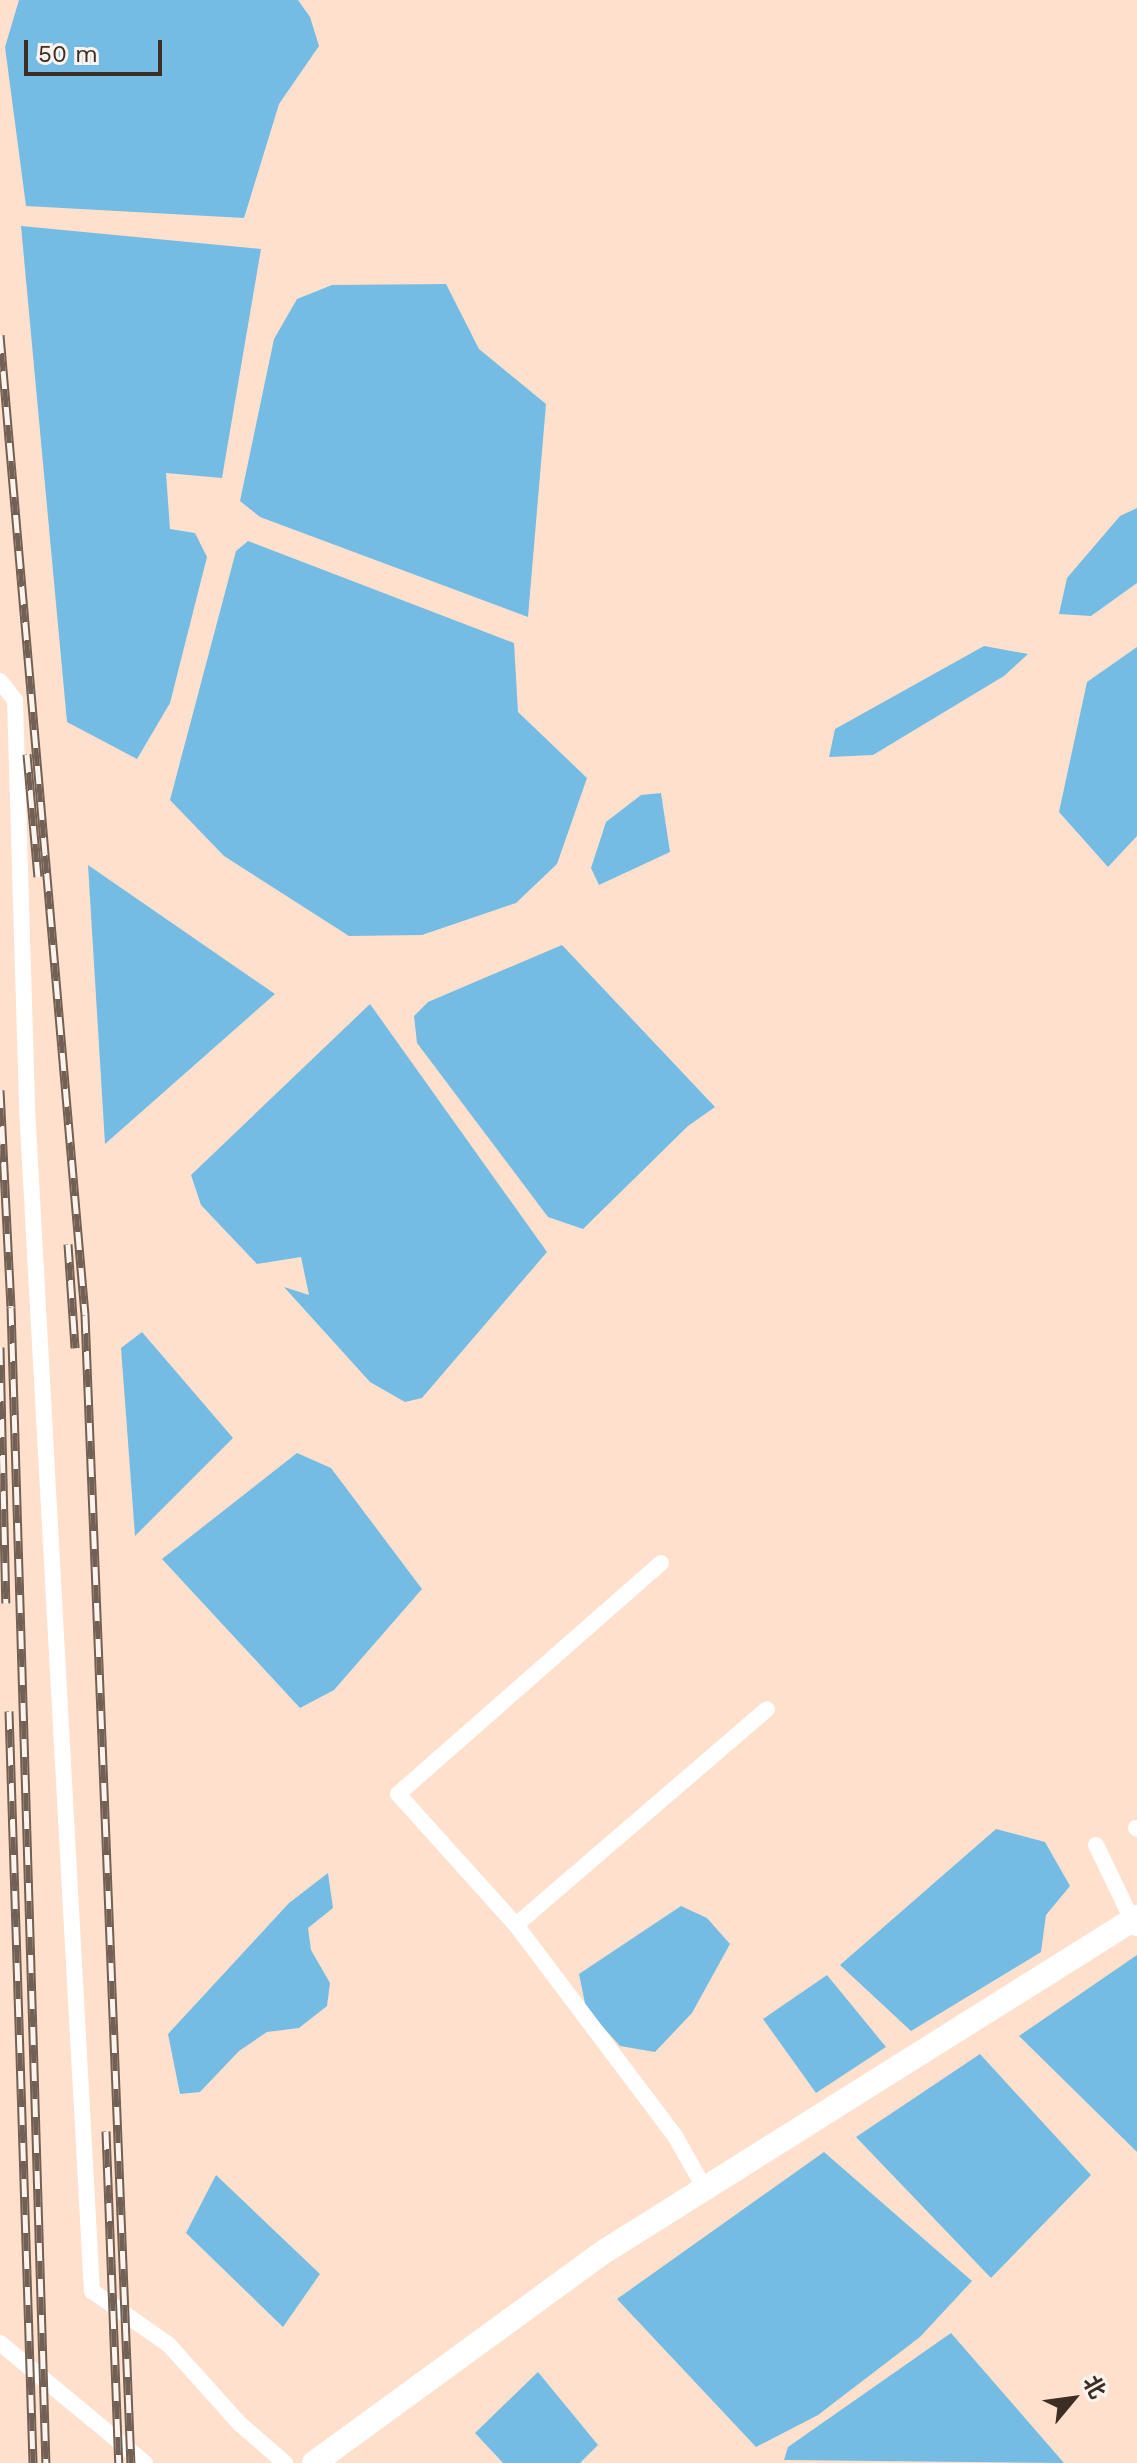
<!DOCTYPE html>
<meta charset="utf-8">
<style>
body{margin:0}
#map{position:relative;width:1137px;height:2463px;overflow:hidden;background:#ffe0cd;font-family:"Work Sans","Noto Sans SC",sans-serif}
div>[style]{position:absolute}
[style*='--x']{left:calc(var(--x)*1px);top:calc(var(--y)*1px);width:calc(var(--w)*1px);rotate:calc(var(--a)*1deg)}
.water>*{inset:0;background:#74bce3}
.minor>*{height:16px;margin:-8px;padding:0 8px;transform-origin:8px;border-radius:8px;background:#fff}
.secondary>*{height:24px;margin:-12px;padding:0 12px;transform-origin:12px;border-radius:12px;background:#fff}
.rail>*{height:9px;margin-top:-4.5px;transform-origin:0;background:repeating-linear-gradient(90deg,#faf3ee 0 18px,#736054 0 36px);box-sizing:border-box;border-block:2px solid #736054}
span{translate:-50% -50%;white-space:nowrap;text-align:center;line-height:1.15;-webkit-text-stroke:6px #faf3ee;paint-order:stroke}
.north{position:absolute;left:1033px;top:2359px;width:80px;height:80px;-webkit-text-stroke:6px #faf3ee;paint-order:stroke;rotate:61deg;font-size:22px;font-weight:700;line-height:32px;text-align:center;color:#3d2e25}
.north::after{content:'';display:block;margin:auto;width:28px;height:36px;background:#3d2e25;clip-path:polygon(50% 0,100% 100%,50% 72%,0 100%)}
.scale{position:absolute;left:24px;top:40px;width:138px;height:36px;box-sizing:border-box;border:4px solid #3d2e25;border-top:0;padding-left:10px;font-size:24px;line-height:28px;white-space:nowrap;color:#3d2e25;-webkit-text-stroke:6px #faf3ee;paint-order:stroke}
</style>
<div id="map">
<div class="water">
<i style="clip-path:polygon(19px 0,298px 0,310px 17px,319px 46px,279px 104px,244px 218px,26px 206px,5px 47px)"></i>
<i style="clip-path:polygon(21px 226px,261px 249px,222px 478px,166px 473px,170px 529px,195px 533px,207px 557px,170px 703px,137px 759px,67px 722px)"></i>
<i style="clip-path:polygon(446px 284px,479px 349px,546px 404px,528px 617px,260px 517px,240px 501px,274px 339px,297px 299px,332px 285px)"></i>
<i style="clip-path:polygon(1137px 508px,1137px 583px,1091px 616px,1059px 614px,1067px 578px,1120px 516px)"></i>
<i style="clip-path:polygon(248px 541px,514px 643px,518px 712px,587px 778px,557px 864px,516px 903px,422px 935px,349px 936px,224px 856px,170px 800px,236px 551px)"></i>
<i style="clip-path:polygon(984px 646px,1028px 654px,1004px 676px,873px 755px,829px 757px,835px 729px)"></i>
<i style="clip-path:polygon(1137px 647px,1137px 836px,1108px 867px,1059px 812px,1087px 682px)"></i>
<i style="clip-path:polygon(661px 793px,670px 852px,599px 885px,591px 868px,606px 822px,641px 795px)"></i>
<i style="clip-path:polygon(88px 865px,275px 994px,105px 1144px)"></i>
<i style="clip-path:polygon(562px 945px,715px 1107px,688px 1126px,583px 1229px,548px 1217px,417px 1043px,414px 1016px,428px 1002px)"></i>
<i style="clip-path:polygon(370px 1004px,547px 1252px,422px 1398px,405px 1402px,370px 1382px,284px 1287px,309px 1295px,301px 1257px,257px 1264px,201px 1205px,191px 1175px)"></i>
<i style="clip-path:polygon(142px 1332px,233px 1438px,135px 1536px,121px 1348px)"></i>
<i style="clip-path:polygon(297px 1453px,331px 1468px,422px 1589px,334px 1690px,300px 1708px,162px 1559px)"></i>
<i style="clip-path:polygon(996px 1829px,1045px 1842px,1070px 1886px,1046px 1915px,1041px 1952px,911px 2031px,840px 1965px)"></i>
<i style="clip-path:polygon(328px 1873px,333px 1908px,308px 1928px,311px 1950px,330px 1983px,327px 2006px,299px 2028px,267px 2032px,239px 2051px,200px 2092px,180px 2094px,168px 2034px,289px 1903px)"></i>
<i style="clip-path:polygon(681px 1906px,707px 1918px,730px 1944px,692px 2013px,655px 2052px,620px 2046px,586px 2008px,579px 1974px)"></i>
<i style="clip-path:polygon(1137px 1955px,1137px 2152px,1019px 2036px)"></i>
<i style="clip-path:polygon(827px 1975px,886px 2047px,816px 2093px,763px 2019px)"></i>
<i style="clip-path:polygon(980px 2054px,1091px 2175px,991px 2278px,856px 2137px)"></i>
<i style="clip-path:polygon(824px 2152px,972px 2281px,920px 2337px,818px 2415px,756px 2447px,617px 2299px)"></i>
<i style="clip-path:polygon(216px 2175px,320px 2274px,283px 2327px,186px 2233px)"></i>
<i style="clip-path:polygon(951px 2333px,1064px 2463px,784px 2460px,788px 2447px)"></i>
<i style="clip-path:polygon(538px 2372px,598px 2445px,580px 2463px,503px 2463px,475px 2433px)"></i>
</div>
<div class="minor">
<i style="--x:0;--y:681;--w:24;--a:52"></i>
<i style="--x:15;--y:700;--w:407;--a:88.3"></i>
<i style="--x:27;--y:1107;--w:1186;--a:86.86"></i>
<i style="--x:92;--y:2291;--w:94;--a:35"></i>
<i style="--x:169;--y:2345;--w:106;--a:48.1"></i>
<i style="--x:240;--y:2424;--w:60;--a:40.9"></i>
<i style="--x:661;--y:1563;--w:350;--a:138.7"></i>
<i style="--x:398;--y:1794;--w:176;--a:48"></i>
<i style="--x:516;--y:1925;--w:264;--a:53"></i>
<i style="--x:675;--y:2136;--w:61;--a:60.5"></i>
<i style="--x:1136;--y:1828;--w:1;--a:45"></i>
<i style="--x:1096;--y:1845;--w:92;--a:64.3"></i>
<i style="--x:516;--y:1925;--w:331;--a:-40.7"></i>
<i style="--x:0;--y:2343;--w:188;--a:39.6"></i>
</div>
<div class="secondary">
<i style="--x:314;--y:2463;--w:356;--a:-36.1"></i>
<i style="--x:602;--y:2253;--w:632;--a:-32.13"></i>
</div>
<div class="rail">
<i style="--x:0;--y:335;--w:984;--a:85.04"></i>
<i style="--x:85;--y:1315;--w:1149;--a:87.71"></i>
<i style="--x:27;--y:754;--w:123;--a:84.9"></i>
<i style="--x:0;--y:1090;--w:217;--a:87.1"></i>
<i style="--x:11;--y:1307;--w:1157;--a:88.27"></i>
<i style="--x:68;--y:1244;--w:104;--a:86.1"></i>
<i style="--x:0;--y:1347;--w:256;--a:88.7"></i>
<i style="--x:9;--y:1711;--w:752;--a:88.17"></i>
<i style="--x:106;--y:2131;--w:332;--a:87.8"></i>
</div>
<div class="north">北</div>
<div class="scale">50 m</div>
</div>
